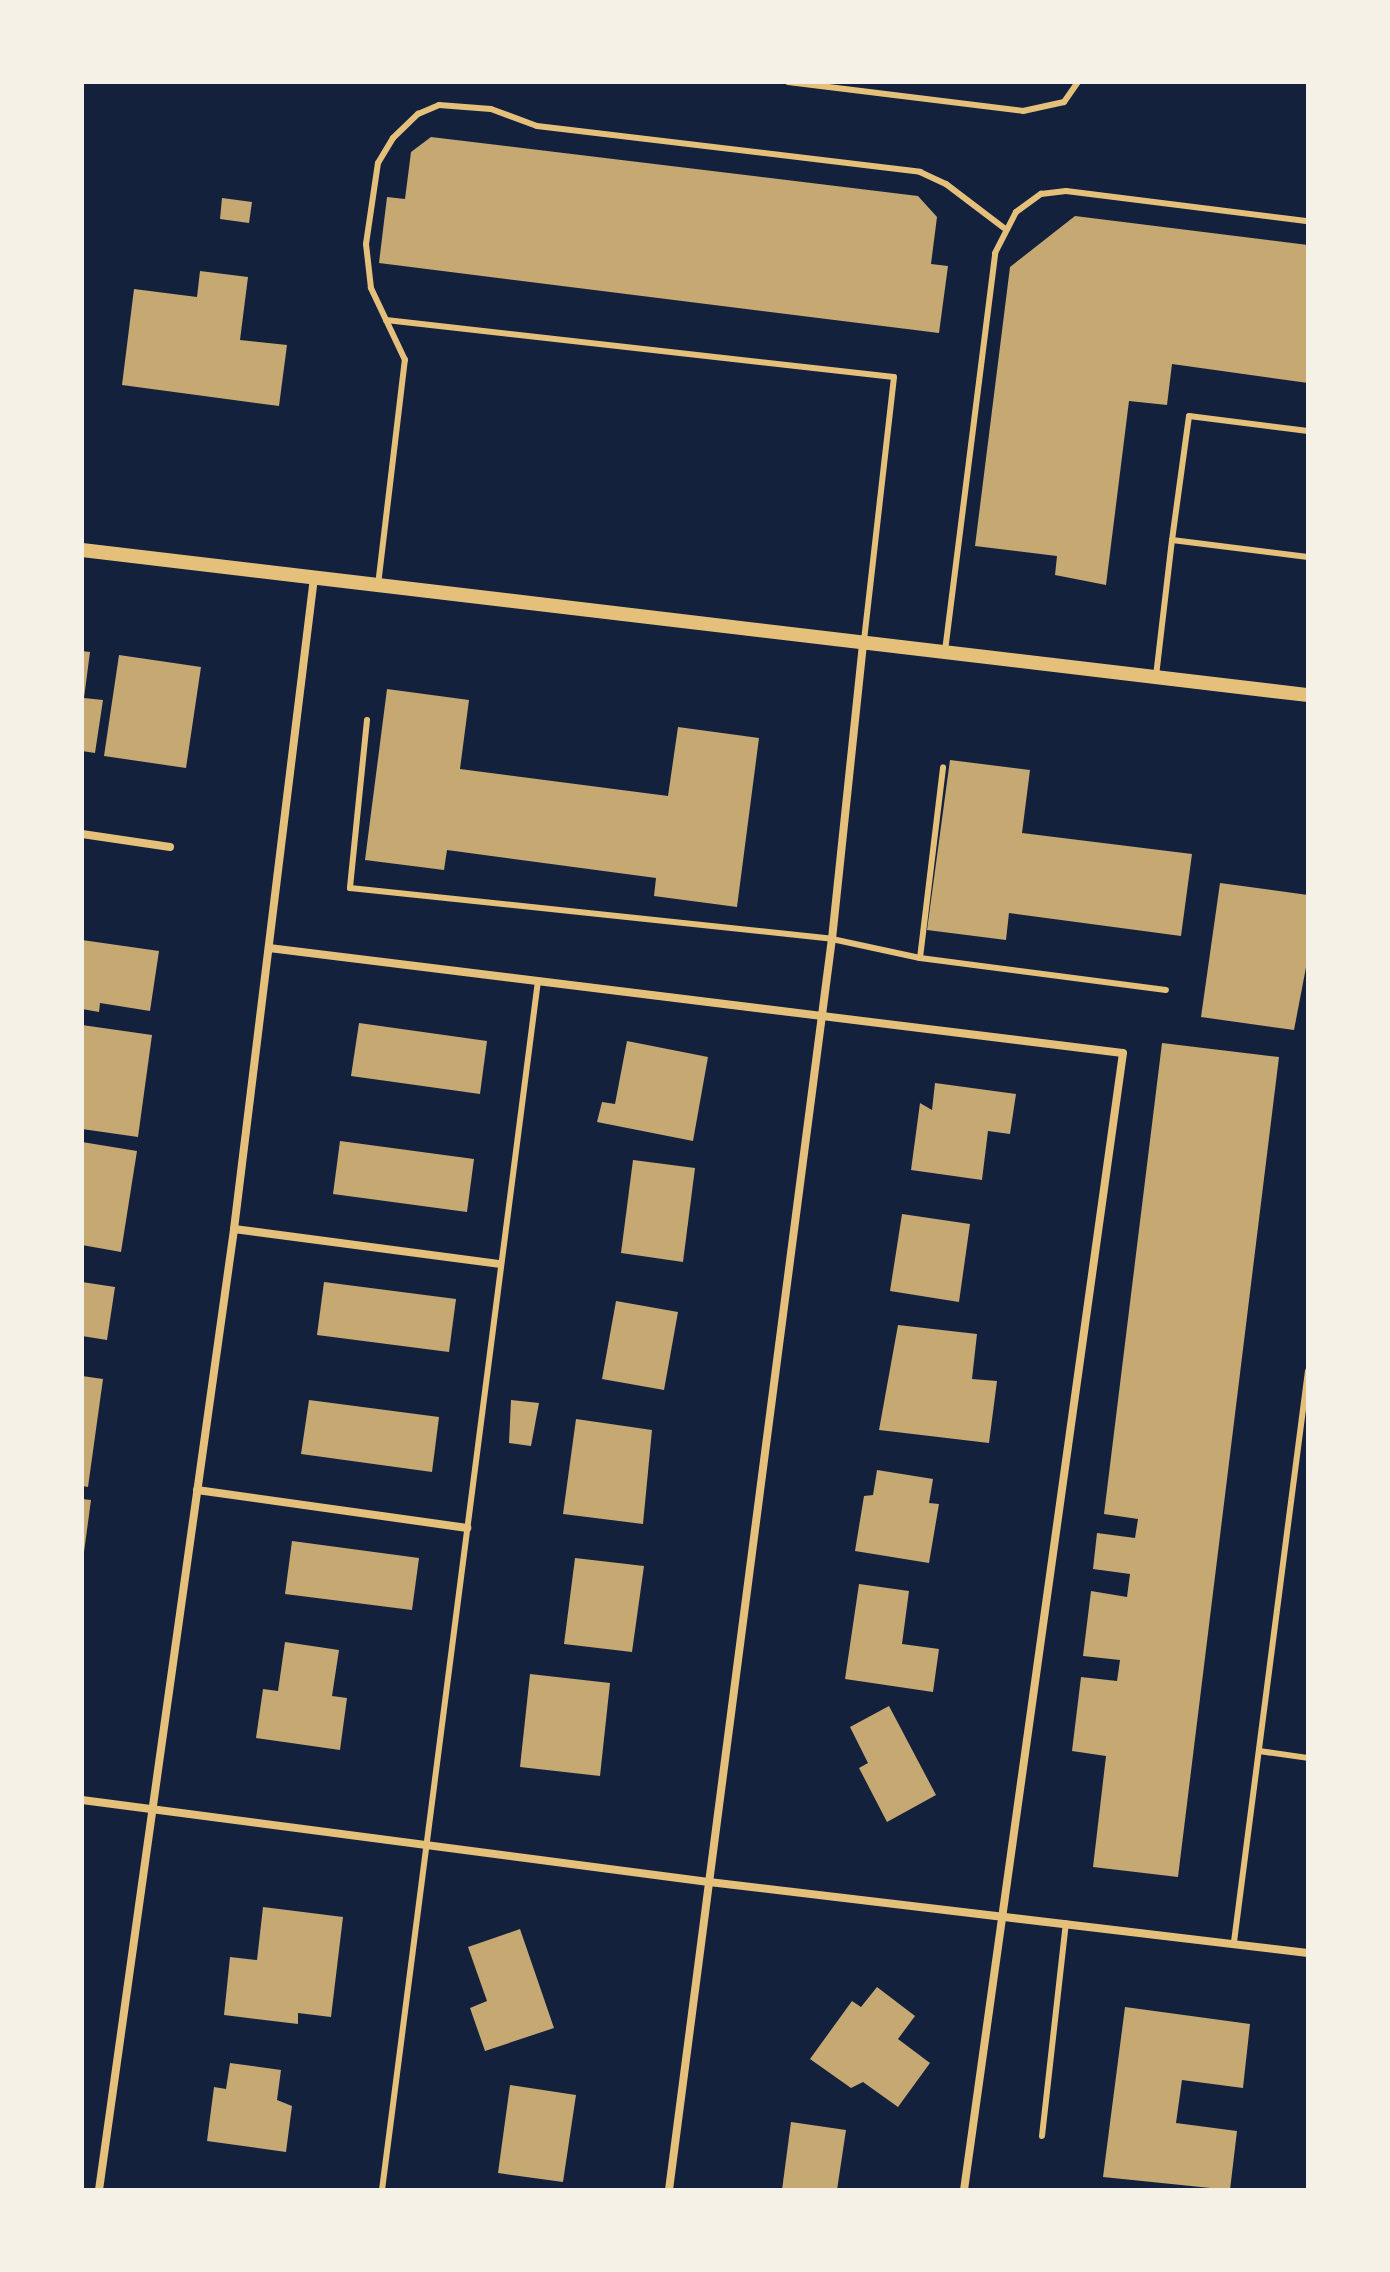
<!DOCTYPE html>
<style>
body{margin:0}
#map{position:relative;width:1390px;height:2272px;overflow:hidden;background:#14213d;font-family:Signika,sans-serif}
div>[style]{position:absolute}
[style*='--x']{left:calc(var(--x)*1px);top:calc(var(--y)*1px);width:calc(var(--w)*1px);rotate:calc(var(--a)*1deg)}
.building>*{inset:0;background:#c6a872}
.service>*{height:6px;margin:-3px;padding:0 3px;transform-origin:3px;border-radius:3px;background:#e5c07b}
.minor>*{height:8px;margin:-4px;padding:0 4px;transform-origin:4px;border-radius:4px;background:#e5c07b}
.tertiary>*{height:14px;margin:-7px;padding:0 7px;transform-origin:7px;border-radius:7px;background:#e5c07b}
span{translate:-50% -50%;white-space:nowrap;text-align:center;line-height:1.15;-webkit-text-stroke:7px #f6f1e7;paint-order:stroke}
.frame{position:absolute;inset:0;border:84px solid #f6f1e7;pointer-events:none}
</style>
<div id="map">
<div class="building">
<i style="clip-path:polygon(431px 137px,918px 196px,937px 217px,931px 264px,948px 266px,939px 333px,379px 263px,387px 197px,405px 199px,411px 152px)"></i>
<i style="clip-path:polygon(222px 198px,252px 202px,249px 223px,220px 219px)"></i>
<i style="clip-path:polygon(1075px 216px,1308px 245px,1308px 383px,1172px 364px,1167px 405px,1129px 401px,1106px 585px,1055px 575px,1057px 556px,975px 546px,1010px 267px)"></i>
<i style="clip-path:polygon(200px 271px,248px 277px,240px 340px,287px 345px,279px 406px,122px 385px,134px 289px,197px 297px)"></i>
<i style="clip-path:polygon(82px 651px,90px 652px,84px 698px,103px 700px,95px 753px,82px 751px)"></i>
<i style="clip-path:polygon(119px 655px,201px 667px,186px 768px,104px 756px)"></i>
<i style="clip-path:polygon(387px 689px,469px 700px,460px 769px,668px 796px,678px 727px,759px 738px,737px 907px,654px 896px,656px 878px,447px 850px,444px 870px,365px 860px)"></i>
<i style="clip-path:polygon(950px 760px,1030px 770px,1022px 833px,1192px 854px,1181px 936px,1009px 913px,1006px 940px,927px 930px)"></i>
<i style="clip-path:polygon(1220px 883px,1308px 895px,1308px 957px,1294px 1030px,1201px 1017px)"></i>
<i style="clip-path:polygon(82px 940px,159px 951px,150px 1011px,100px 1003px,99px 1012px,82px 1009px)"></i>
<i style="clip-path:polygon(359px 1023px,487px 1041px,480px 1094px,351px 1076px)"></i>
<i style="clip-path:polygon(82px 1025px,152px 1035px,138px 1137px,82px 1129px)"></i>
<i style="clip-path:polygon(627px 1041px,708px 1057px,693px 1141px,597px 1122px,602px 1102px,615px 1104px)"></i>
<i style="clip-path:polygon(1162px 1043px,1279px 1057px,1178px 1877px,1093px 1867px,1106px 1756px,1072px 1751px,1081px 1677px,1117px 1681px,1120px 1660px,1083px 1656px,1091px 1591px,1127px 1597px,1130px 1574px,1093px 1569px,1097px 1533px,1135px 1538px,1138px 1519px,1104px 1514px)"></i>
<i style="clip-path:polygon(935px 1083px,1016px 1094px,1010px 1134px,988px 1131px,982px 1180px,911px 1170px,920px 1103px,932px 1110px)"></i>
<i style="clip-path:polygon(340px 1141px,474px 1159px,467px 1212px,333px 1194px)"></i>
<i style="clip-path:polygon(82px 1142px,137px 1151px,121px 1252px,82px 1245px)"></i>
<i style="clip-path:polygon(633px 1160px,695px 1168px,683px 1262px,621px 1253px)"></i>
<i style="clip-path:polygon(902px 1214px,970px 1224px,959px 1302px,890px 1291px)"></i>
<i style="clip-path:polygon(82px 1282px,115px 1287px,107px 1340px,82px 1336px)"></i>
<i style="clip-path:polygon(324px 1282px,456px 1299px,449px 1352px,317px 1335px)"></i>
<i style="clip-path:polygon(616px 1301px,678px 1312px,664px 1390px,602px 1379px)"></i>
<i style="clip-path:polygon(898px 1325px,977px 1334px,972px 1379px,997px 1381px,989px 1443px,879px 1430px)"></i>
<i style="clip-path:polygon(82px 1376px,103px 1379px,88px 1487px,82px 1486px)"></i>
<i style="clip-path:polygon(309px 1400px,439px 1417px,432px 1472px,301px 1454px)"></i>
<i style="clip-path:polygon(511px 1400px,539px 1403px,531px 1446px,509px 1443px)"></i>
<i style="clip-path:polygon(576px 1419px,652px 1430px,643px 1524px,563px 1514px)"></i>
<i style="clip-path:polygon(877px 1470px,933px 1479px,929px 1503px,939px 1504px,929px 1563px,855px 1551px,864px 1496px,873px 1495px)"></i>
<i style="clip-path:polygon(82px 1499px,91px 1500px,84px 1552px,82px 1552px)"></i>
<i style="clip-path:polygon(292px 1541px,419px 1558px,412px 1610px,285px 1594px)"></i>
<i style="clip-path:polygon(575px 1558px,644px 1566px,632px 1652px,564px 1644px)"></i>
<i style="clip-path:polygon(859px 1584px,909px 1591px,902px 1644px,939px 1649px,933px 1692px,845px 1679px)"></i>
<i style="clip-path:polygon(285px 1642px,339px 1650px,332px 1696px,347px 1698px,340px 1750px,256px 1738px,263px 1689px,278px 1691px)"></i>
<i style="clip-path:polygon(530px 1674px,610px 1683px,600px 1776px,520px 1767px)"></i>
<i style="clip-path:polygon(889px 1706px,936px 1795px,887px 1822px,859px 1768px,868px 1763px,850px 1727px)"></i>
<i style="clip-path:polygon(263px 1907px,343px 1917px,331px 2017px,298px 2013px,298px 2024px,224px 2015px,230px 1957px,257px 1960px)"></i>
<i style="clip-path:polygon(520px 1929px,554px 2028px,485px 2051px,470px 2008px,487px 2001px,468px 1947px)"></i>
<i style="clip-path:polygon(877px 1987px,915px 2016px,898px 2039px,930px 2063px,898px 2107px,863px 2082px,851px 2088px,810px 2059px,852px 2001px,861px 2007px)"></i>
<i style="clip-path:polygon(1125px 2007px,1250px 2024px,1243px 2088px,1182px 2080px,1176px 2123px,1237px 2131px,1230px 2190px,1103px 2177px)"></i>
<i style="clip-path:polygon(230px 2063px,281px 2070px,277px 2100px,292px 2106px,286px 2152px,207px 2141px,214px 2087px,226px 2089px)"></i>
<i style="clip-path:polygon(510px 2085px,576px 2095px,563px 2182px,498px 2173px)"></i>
<i style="clip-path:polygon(791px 2122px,846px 2130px,837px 2190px,782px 2190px)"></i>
</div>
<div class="service">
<i style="--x:788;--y:82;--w:237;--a:7"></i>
<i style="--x:1023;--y:111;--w:42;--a:-12.4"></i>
<i style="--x:1064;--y:102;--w:24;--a:-55"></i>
<i style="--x:386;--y:320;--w:511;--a:6.4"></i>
<i style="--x:894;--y:377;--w:266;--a:96.5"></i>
<i style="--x:1308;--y:431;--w:120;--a:-172.8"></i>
<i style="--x:1189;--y:416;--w:125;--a:97.8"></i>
<i style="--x:1172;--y:540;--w:137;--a:7.1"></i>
<i style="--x:378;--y:585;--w:227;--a:-83.2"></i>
<i style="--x:405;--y:360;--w:80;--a:-115.3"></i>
<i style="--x:371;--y:288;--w:44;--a:-96.5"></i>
<i style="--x:366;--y:244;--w:82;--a:-81.6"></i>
<i style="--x:378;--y:163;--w:29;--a:-59"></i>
<i style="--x:393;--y:138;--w:35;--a:-44"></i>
<i style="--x:418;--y:114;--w:23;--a:-23"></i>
<i style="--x:439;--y:105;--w:52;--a:4.4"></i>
<i style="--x:491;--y:109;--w:49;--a:20.3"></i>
<i style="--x:537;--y:126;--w:386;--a:6.8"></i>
<i style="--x:920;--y:172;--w:29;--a:25"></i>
<i style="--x:946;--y:184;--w:73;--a:37.2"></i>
<i style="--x:945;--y:651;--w:401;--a:-82.8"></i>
<i style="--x:995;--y:253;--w:46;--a:-62.9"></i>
<i style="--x:1016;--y:212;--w:31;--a:-36"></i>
<i style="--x:1041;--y:194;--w:25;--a:-7"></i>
<i style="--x:1066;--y:191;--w:244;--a:7.1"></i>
<i style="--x:1156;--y:676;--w:137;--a:-83.3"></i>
<i style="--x:367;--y:720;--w:169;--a:95.8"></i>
<i style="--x:350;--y:888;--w:485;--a:6"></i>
<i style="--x:832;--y:939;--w:90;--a:12.2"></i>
<i style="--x:920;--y:958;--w:248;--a:7.4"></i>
<i style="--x:920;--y:958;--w:192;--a:-83.1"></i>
<i style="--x:1259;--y:1751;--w:49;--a:8.1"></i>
<i style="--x:1234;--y:1942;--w:576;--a:-82.62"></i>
<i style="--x:1042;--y:2136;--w:214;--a:-83.6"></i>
<i style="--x:382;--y:2190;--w:1220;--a:-82.65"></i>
</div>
<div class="minor">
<i style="--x:82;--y:834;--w:89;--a:8.4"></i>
<i style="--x:269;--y:948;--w:860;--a:7.01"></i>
<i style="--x:1123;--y:1053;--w:1148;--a:97.96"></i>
<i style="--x:234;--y:1229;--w:267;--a:7.5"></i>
<i style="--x:197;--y:1490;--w:273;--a:8"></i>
<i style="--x:82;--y:1800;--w:632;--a:7.45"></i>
<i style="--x:709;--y:1882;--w:603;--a:6.76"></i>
<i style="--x:99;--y:2190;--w:970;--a:-82"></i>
<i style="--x:234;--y:1229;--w:657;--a:-83"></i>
<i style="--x:669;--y:2190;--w:1262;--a:-82.58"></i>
<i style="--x:832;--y:939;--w:295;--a:-84"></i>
</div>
<div class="tertiary">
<i style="--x:82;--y:550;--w:1235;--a:6.75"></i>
</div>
<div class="frame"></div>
</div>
